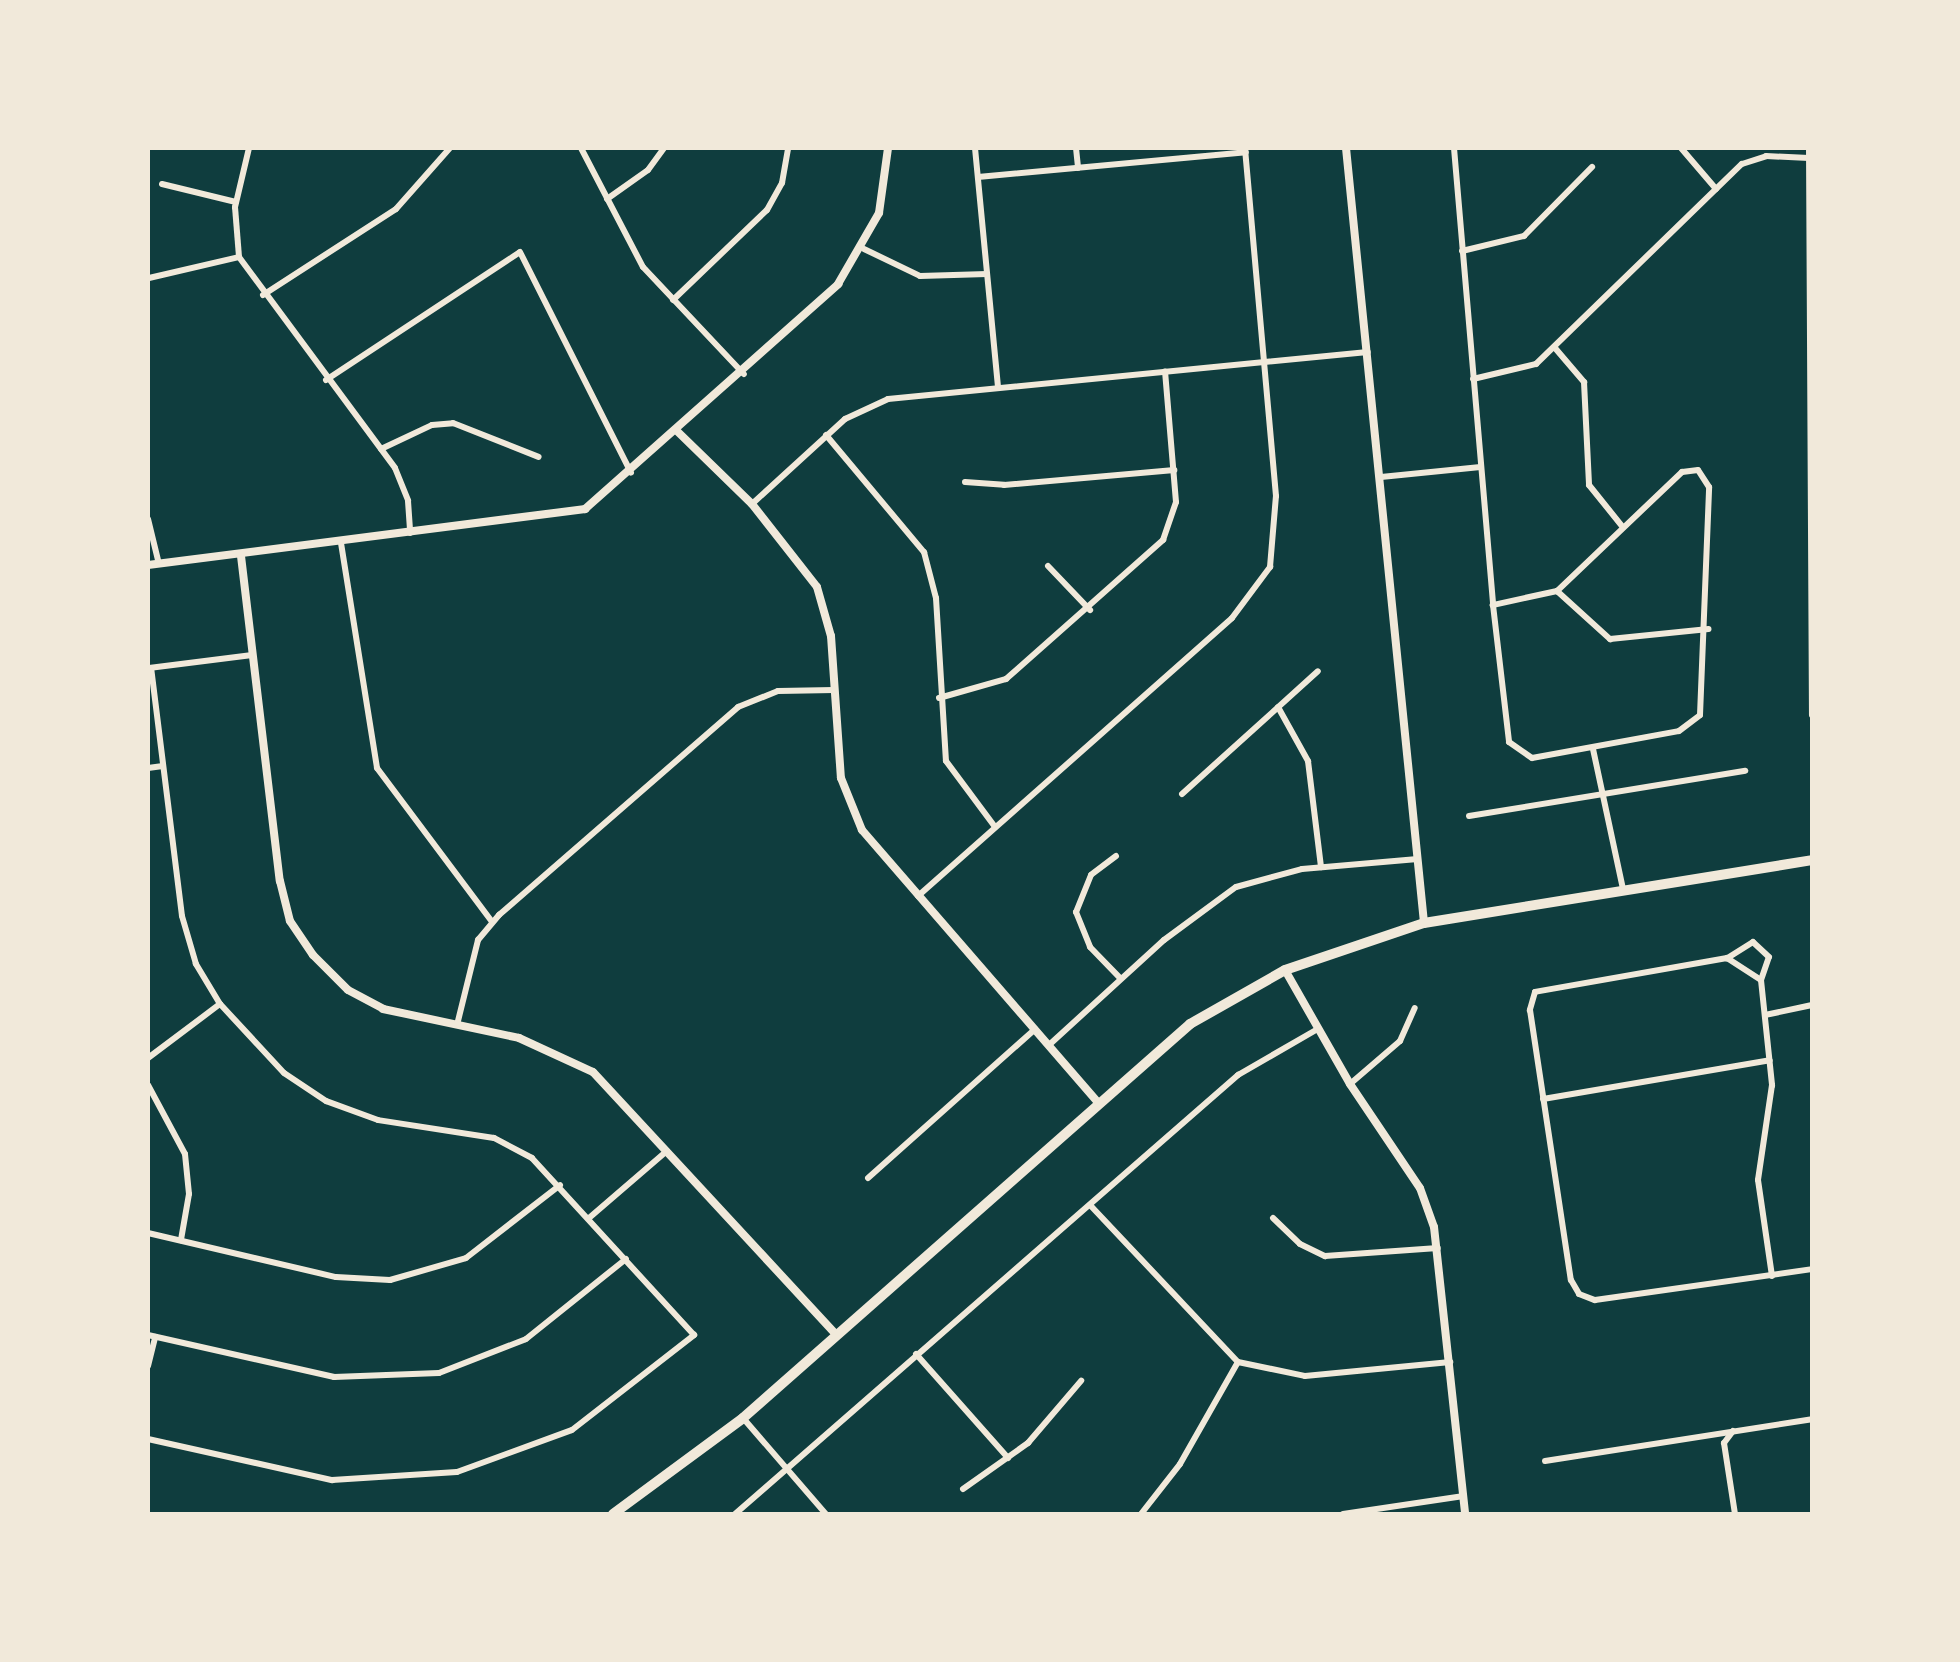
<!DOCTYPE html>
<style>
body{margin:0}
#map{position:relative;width:1960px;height:1662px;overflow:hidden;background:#0f3d3e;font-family:Figtree,sans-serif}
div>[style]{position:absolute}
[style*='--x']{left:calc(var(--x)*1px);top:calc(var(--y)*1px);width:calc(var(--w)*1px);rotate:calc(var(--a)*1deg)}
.minor>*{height:6px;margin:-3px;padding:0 3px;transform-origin:3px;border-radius:3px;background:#f1e9da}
.tertiary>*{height:8px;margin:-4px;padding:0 4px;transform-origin:4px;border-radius:4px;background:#f1e9da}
.trunk>*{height:10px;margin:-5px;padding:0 5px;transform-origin:5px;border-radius:5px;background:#f1e9da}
span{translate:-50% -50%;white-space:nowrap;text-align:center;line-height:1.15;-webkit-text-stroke:10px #f1e9da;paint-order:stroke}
.frame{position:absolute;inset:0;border:150px solid #f1e9da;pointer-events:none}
</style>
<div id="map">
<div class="minor">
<i style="--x:249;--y:148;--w:61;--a:103.3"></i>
<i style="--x:235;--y:207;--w:50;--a:85.4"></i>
<i style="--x:239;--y:257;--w:262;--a:53.5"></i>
<i style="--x:395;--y:468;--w:35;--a:68"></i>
<i style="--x:408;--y:501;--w:32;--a:86"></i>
<i style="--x:581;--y:148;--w:134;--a:62.5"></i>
<i style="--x:643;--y:267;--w:147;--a:46.7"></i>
<i style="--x:975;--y:148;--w:240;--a:84.5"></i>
<i style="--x:1076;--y:148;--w:20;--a:84"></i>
<i style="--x:1454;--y:148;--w:459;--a:85.1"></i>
<i style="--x:1493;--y:605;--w:138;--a:83.3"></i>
<i style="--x:1509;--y:742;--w:28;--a:35"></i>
<i style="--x:1532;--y:758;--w:149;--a:-10.4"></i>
<i style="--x:1679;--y:731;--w:26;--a:-37"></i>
<i style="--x:1700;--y:715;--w:228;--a:-87.7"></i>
<i style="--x:1709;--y:487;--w:20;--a:-123"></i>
<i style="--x:1698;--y:470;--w:16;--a:173"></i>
<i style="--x:1682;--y:472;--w:173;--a:136.4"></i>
<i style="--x:1557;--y:591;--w:66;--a:167.7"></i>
<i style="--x:1681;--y:148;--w:54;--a:49.5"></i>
<i style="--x:1809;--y:148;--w:567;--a:89.7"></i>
<i style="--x:978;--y:177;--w:269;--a:-5.3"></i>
<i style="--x:162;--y:184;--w:76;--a:13.7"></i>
<i style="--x:607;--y:199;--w:50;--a:-35.3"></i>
<i style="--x:648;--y:170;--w:27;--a:-54"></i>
<i style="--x:864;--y:249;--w:62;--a:25.7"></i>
<i style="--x:920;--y:276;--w:67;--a:-1.7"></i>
<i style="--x:1462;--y:251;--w:64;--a:-13.6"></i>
<i style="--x:1524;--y:236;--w:97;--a:-45.4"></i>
<i style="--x:149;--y:278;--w:92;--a:-13.1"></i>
<i style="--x:263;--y:295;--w:158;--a:-32.9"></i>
<i style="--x:396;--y:209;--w:81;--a:-48.5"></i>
<i style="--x:673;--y:300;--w:130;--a:-43.8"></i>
<i style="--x:767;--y:210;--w:31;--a:-61"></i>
<i style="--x:782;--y:183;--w:36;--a:-80"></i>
<i style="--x:1555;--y:348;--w:45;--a:49.5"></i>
<i style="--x:1584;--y:382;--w:103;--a:87.2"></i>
<i style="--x:1589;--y:485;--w:53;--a:51.2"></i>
<i style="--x:1473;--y:379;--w:65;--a:-13.4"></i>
<i style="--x:1536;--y:364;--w:287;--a:-44.2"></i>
<i style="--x:1742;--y:164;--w:25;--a:-18"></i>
<i style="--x:1766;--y:156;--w:43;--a:2.7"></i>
<i style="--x:326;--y:380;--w:232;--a:-33.4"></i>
<i style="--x:520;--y:252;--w:247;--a:63.3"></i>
<i style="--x:826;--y:435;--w:153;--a:50.1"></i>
<i style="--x:924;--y:552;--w:48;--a:75.4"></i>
<i style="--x:936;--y:598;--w:163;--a:86.5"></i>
<i style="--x:946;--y:761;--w:82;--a:53.4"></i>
<i style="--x:381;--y:449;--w:56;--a:-25.2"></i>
<i style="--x:432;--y:425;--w:21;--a:-5"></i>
<i style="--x:453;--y:423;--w:92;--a:21.6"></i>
<i style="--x:1381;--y:477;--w:100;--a:-5.7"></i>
<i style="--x:965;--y:482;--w:39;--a:4"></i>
<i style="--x:1004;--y:485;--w:171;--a:-5"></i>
<i style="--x:752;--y:504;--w:126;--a:-42.4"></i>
<i style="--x:845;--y:419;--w:47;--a:-24.9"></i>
<i style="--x:888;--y:399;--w:482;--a:-5.6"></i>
<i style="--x:148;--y:519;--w:46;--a:76.3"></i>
<i style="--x:341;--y:543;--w:228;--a:80.9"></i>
<i style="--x:377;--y:768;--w:192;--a:53.2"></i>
<i style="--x:1048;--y:566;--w:61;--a:46.3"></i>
<i style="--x:1557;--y:591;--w:72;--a:42.2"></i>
<i style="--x:1610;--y:639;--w:99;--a:-5.8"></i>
<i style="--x:149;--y:668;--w:104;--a:-7.2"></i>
<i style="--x:939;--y:698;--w:70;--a:-15.8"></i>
<i style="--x:1006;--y:679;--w:210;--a:-41.5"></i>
<i style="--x:1163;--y:540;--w:40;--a:-71.1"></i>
<i style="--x:1176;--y:502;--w:131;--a:-94.8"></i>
<i style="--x:1278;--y:707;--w:62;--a:60.9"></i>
<i style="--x:1308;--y:761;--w:107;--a:83"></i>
<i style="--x:1593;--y:749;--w:143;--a:77.9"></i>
<i style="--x:148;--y:768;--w:15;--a:-8"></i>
<i style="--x:1182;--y:794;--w:183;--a:-42.1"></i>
<i style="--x:1469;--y:816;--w:280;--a:-9.3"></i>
<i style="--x:1116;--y:856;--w:31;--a:143"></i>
<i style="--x:1091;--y:875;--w:40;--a:112"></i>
<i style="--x:1076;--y:912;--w:38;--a:68"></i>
<i style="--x:1090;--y:947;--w:43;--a:45.9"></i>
<i style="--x:918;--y:896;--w:419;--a:-41.5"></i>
<i style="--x:1232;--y:618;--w:64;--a:-53.3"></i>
<i style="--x:1270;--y:567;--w:71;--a:-85.2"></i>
<i style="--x:1276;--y:496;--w:349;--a:-95.1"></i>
<i style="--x:1727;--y:958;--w:40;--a:32.9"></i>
<i style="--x:1761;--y:980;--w:106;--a:84"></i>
<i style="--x:1772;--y:1085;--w:96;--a:98.4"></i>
<i style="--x:1758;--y:1180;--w:97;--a:81.7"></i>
<i style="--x:1761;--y:980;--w:24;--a:-71"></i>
<i style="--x:1769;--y:957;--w:22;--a:-137"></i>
<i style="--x:1753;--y:942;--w:31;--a:148"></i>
<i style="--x:1727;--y:958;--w:195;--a:170"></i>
<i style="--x:1535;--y:992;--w:19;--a:106"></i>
<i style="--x:1530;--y:1010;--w:273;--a:81.4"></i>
<i style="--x:1571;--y:1280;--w:16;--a:60"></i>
<i style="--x:1579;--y:1294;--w:17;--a:21"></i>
<i style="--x:1595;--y:1300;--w:219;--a:-8.1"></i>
<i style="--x:1765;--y:1015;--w:48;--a:-12"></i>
<i style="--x:457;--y:1025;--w:88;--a:-76.1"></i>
<i style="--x:478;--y:940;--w:33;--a:-50"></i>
<i style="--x:499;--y:915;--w:317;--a:-41"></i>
<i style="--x:738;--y:707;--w:43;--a:-21.8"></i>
<i style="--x:778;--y:691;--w:56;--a:-1"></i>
<i style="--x:1049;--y:1045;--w:156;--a:-42.4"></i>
<i style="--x:1164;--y:940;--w:89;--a:-36.4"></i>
<i style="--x:1236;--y:887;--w:68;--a:-15.3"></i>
<i style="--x:1302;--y:869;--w:116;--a:-4.9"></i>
<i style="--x:148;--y:1058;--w:90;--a:-36.9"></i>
<i style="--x:1350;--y:1084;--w:66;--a:-40.7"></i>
<i style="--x:1400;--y:1041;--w:36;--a:-66"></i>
<i style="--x:148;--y:1085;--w:78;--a:61.8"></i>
<i style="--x:185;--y:1154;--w:40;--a:84.3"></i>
<i style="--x:189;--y:1194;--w:47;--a:99.9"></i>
<i style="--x:1543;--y:1099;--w:230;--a:-9.7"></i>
<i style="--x:868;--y:1178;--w:224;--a:-41.7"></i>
<i style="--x:1090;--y:1205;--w:216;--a:46.7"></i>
<i style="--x:1238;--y:1362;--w:68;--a:11.8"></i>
<i style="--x:1305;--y:1376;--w:146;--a:-5.5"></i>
<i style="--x:589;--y:1218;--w:103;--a:-40.7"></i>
<i style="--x:1273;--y:1218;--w:37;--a:44"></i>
<i style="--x:1300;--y:1244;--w:28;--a:26"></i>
<i style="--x:1325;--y:1256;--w:113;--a:-4"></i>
<i style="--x:148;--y:1233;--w:193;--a:13.2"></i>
<i style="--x:336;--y:1277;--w:54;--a:3.2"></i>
<i style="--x:390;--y:1280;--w:79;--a:-16.1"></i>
<i style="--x:466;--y:1258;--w:119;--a:-37.8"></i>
<i style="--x:148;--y:1335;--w:191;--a:12.7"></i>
<i style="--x:334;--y:1377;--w:105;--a:-2.2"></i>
<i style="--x:439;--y:1373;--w:93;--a:-21.3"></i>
<i style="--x:526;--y:1339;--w:128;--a:-38.7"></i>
<i style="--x:916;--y:1354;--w:139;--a:48.5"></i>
<i style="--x:148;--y:1366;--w:30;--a:-76"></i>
<i style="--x:743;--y:1418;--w:127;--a:49.2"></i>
<i style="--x:1733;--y:1431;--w:15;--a:127"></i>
<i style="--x:1724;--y:1443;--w:72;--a:81.2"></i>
<i style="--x:148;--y:1439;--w:189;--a:12.6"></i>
<i style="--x:332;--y:1480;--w:125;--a:-3.7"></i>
<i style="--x:457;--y:1472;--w:122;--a:-20.1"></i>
<i style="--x:572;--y:1430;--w:155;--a:-37.9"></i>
<i style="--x:694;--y:1335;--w:240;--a:-132.5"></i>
<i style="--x:532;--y:1158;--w:43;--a:-152.2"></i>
<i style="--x:494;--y:1138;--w:117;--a:-171.2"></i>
<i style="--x:378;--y:1120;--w:55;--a:-159.9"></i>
<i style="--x:326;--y:1101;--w:50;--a:-146.3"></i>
<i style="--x:284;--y:1073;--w:94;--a:-132.8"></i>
<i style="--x:220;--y:1004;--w:47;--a:-121"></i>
<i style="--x:196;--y:964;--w:50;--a:-106.3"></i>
<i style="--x:182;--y:916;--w:250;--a:-97.1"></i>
<i style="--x:1545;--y:1461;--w:270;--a:-8.9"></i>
<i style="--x:963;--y:1489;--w:80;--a:-35.3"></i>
<i style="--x:1028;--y:1443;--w:82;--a:-49.5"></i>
<i style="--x:735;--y:1514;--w:668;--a:-41.11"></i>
<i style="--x:1238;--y:1075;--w:90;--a:-30"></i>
<i style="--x:1141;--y:1514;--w:63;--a:-52"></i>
<i style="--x:1180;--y:1464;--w:117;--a:-60.4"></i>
<i style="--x:1343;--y:1514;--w:122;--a:-8.5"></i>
</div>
<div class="tertiary">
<i style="--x:1346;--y:148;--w:779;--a:84.25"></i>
<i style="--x:678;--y:432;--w:103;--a:44.2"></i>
<i style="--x:752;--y:504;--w:105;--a:51.9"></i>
<i style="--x:817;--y:587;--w:51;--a:74.1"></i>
<i style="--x:831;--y:636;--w:142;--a:86"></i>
<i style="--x:841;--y:778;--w:56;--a:68"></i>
<i style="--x:862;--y:830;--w:360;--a:49.1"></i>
<i style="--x:241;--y:556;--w:327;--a:83.2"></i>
<i style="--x:280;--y:881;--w:41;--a:76"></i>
<i style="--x:290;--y:921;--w:41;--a:55.9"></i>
<i style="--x:313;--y:955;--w:49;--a:45"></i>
<i style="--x:348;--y:990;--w:40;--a:28"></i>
<i style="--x:383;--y:1009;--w:139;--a:12"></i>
<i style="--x:519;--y:1038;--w:81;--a:24.7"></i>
<i style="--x:593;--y:1072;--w:357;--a:47.2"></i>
<i style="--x:148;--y:565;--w:441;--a:-7.3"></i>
<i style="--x:585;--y:509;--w:339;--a:-41.6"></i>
<i style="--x:838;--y:284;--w:82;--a:-60"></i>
<i style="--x:879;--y:213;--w:66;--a:-82.1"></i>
<i style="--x:1285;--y:970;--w:131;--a:60.3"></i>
<i style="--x:1350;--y:1084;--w:125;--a:56.1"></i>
<i style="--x:1420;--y:1188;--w:41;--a:70.3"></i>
<i style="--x:1434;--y:1227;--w:289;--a:83.8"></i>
</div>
<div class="trunk">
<i style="--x:613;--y:1514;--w:162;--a:-36.4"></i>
<i style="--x:743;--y:1418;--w:596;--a:-41.39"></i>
<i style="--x:1190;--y:1024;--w:109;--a:-29.6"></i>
<i style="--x:1285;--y:970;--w:147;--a:-18.7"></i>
<i style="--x:1424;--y:923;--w:393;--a:-9.2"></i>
</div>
<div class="frame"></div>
</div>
